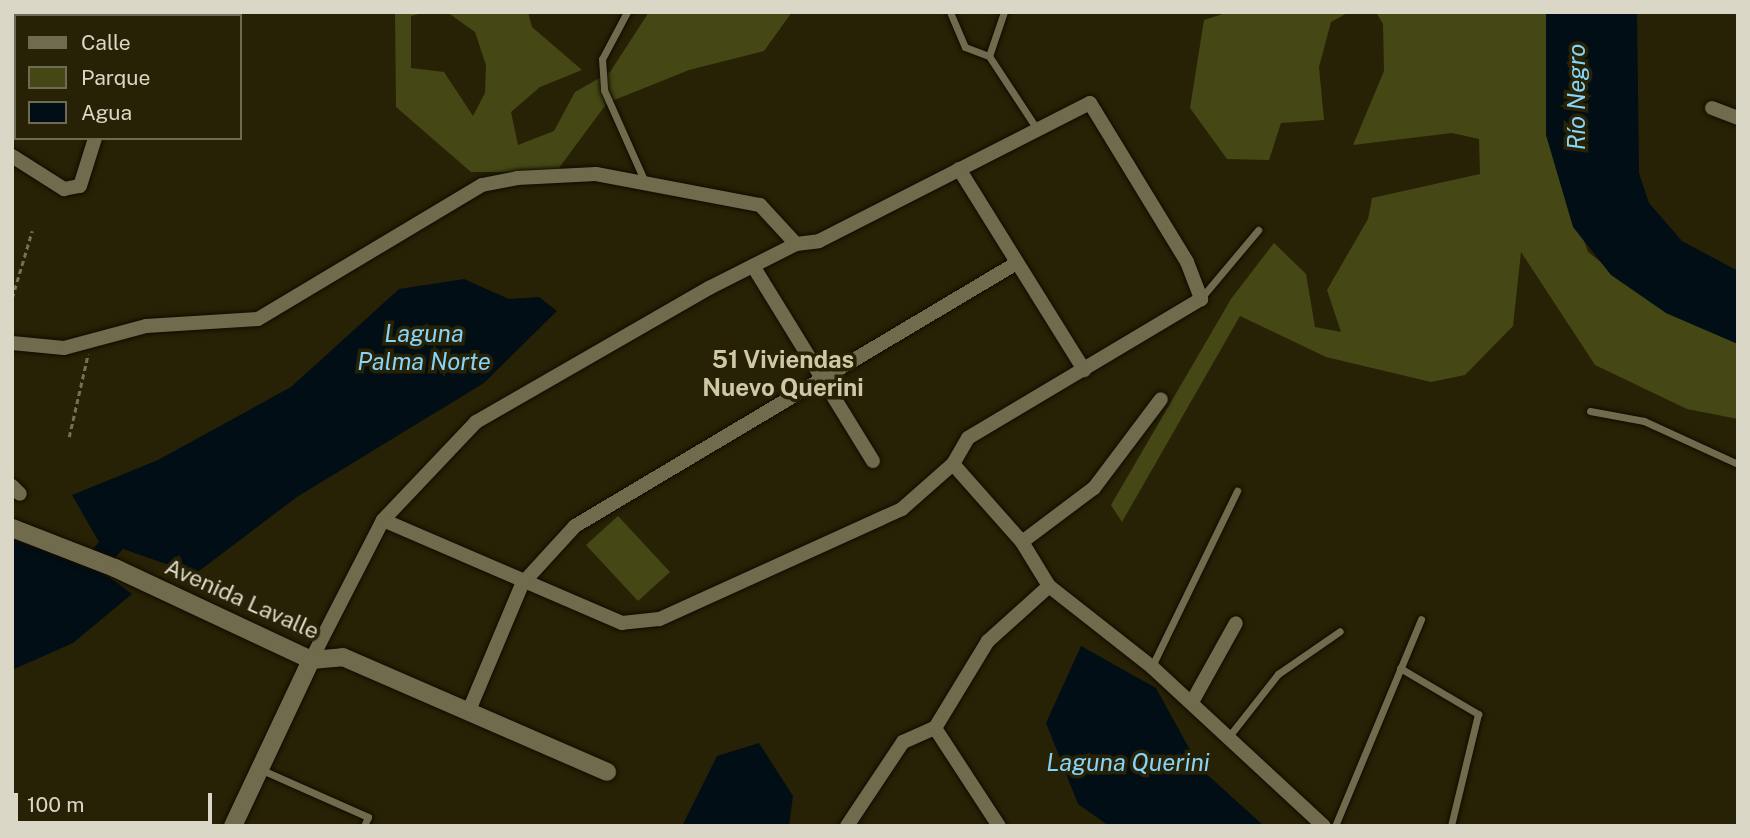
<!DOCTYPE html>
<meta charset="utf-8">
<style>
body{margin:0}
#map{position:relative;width:1750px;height:838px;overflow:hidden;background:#272205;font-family:"Public Sans",sans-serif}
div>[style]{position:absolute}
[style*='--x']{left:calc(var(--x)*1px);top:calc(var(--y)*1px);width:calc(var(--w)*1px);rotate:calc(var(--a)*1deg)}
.green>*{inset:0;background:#454814}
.water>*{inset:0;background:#020e15}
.path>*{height:2.5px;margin-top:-1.25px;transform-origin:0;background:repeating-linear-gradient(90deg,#736f58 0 5px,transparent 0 8.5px)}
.roads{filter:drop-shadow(0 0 2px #100b00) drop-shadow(0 0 2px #100b00)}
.service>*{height:7px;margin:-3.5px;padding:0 3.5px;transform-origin:3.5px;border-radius:3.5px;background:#706b4d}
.minor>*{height:14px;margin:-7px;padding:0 7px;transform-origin:7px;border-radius:7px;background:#706b4d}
.tertiary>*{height:18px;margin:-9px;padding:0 9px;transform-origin:9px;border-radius:9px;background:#706b4d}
span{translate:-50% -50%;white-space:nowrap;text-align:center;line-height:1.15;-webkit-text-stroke:7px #272205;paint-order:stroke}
.street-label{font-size:23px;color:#dad7c7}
.water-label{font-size:24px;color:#87d4fb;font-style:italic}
.neighbourhood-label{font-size:24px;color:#cec8a7;font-weight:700}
.frame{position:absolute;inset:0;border:14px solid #dad7c7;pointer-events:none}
.legend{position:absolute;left:14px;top:14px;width:228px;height:126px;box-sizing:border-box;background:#272205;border:2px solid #6f6a53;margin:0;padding:9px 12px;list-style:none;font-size:21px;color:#dad7c7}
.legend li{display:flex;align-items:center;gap:14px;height:35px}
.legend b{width:35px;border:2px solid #6f6a53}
.scale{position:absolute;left:14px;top:793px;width:198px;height:32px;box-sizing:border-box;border:4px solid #dad7c7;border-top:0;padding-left:9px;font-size:21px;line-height:24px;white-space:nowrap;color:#dad7c7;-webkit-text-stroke:5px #272205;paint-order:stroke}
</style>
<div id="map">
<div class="green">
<i style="clip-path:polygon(395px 12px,427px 12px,411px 16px,411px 68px,444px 72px,473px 116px,485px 93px,486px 65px,475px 32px,447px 12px,528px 12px,532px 27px,582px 70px,540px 87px,511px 112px,518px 145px,554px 131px,575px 92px,610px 72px,649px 12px,792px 12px,764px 51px,689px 70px,607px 103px,556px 172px,471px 172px,396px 107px)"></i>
<i style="clip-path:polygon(1229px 12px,1349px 12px,1331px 22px,1319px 67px,1324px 120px,1281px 123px,1269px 160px,1227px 159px,1190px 108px,1204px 20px)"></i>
<i style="clip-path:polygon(1376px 12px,1546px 12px,1546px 135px,1588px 252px,1666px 313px,1738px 344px,1738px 419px,1687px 409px,1595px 365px,1521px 252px,1513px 326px,1465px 375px,1431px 382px,1326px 357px,1240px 316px,1122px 522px,1111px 505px,1231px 299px,1274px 243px,1306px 274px,1315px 327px,1341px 332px,1327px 290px,1368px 219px,1372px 198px,1480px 174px,1479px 139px,1452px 133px,1353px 145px,1384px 71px,1383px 24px)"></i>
<i style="clip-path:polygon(618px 516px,670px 572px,638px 601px,586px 545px)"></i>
</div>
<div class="water">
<i style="clip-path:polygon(1546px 12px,1637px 12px,1639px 173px,1649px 203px,1682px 241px,1738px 271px,1738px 344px,1666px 313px,1611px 275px,1573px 227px,1546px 135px)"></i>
<i style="clip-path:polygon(464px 279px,509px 299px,539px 297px,557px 311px,484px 383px,297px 497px,195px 574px,123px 549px,102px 572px,132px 594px,73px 643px,12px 670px,12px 539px,82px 562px,99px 542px,72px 495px,158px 460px,291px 387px,399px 289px)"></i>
<i style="clip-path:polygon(1081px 646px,1156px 688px,1200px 768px,1264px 826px,1109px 826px,1078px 804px,1046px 723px)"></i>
<i style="clip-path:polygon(759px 743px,793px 796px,789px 826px,682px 826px,717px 756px)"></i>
</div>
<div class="path">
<i style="--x:12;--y:298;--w:70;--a:-73.4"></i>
<i style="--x:69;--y:437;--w:85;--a:-77.1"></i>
</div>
<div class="roads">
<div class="service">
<i style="--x:627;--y:12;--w:53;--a:118"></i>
<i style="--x:602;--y:59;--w:31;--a:86"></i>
<i style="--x:604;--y:90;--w:101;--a:66"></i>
<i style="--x:950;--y:12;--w:38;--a:67"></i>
<i style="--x:965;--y:47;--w:26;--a:21"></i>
<i style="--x:989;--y:56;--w:87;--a:56.7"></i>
<i style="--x:989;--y:56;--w:46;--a:-71.2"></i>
<i style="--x:12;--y:61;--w:4;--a:27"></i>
<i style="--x:1201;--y:298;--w:89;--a:-50"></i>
<i style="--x:1590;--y:411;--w:55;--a:10.5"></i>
<i style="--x:1644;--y:421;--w:103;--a:24.6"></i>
<i style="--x:1152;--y:666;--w:195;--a:-64.1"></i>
<i style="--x:1400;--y:668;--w:91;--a:30.5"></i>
<i style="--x:1478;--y:714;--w:115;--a:103.6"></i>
<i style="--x:1230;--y:735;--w:78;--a:-51.8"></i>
<i style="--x:1278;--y:674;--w:75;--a:-34.7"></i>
<i style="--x:262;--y:770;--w:116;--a:23.9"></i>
<i style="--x:368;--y:817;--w:10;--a:114"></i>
<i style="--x:1335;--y:826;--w:224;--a:-67.4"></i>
</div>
<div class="minor">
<i style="--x:133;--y:16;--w:4;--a:-76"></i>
<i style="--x:1712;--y:108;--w:28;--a:21"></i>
<i style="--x:12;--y:156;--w:62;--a:32.4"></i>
<i style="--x:64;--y:189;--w:16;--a:-11"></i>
<i style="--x:80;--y:186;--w:50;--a:-72.6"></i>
<i style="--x:959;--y:169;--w:237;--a:58.1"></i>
<i style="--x:753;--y:266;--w:229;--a:58.4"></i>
<i style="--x:12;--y:343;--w:52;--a:5.5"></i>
<i style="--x:64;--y:348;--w:85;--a:-15"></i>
<i style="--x:146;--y:326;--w:112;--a:-3.6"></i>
<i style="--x:258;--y:319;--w:261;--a:-30.9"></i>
<i style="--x:482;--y:185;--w:36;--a:-11"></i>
<i style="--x:517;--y:178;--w:79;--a:-2.9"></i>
<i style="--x:596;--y:174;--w:167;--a:10.7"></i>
<i style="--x:760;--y:205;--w:53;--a:47.3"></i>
<i style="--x:953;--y:464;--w:104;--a:48.5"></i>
<i style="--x:1022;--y:542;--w:52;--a:58.5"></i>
<i style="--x:1049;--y:586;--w:131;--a:38.2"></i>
<i style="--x:1152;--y:667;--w:234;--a:42.8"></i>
<i style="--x:12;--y:486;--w:11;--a:45"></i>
<i style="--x:1022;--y:542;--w:90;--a:-36.9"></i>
<i style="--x:1094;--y:488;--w:111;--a:-53"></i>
<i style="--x:311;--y:660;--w:157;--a:-62.8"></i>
<i style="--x:383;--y:520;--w:135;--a:-46.5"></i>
<i style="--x:476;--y:422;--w:269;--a:-29.9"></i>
<i style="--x:709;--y:288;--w:97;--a:-26.8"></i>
<i style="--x:796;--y:244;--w:23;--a:-7"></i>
<i style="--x:819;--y:241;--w:304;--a:-27"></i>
<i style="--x:1090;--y:103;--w:186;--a:58.6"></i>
<i style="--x:1187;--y:262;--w:40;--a:69"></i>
<i style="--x:1201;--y:299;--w:271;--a:149.2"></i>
<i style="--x:968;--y:438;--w:30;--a:120"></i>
<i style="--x:953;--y:464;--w:68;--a:138.6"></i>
<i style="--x:902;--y:509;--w:267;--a:155.6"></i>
<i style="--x:659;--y:619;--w:37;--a:174"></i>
<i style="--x:622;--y:623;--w:260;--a:-156.7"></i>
<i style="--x:1192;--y:702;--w:90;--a:-60.9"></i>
<i style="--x:470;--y:708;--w:134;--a:-67.2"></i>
<i style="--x:522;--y:584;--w:79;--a:-47.6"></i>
<i style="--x:575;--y:526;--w:512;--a:-30.77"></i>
<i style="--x:935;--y:728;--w:117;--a:56.9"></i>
<i style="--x:847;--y:826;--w:101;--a:-56.3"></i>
<i style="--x:903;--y:742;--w:35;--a:-24"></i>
<i style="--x:935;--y:728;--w:102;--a:-58.7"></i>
<i style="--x:988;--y:641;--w:82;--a:-42"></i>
</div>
<div class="tertiary">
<i style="--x:12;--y:528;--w:110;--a:21.2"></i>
<i style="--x:115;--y:568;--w:217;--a:25.1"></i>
<i style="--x:311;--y:660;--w:32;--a:-5"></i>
<i style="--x:343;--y:657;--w:288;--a:23.5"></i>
<i style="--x:233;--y:826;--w:183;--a:-64.8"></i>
</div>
</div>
<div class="street-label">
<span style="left:242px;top:599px;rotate:24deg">Avenida Lavalle</span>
</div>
<div class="water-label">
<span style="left:1577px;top:97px;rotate:-90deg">Río Negro</span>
<span style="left:424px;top:348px">Laguna<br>Palma Norte</span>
<span style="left:1128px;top:763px">Laguna Querini</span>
</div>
<div class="neighbourhood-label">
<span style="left:783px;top:374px">51 Viviendas<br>Nuevo Querini</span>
</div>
<div class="frame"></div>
<ul class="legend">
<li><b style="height:9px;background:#706b4d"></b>Calle</li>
<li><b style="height:19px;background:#454814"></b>Parque</li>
<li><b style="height:19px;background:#020e15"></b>Agua</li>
</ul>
<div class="scale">100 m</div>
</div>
